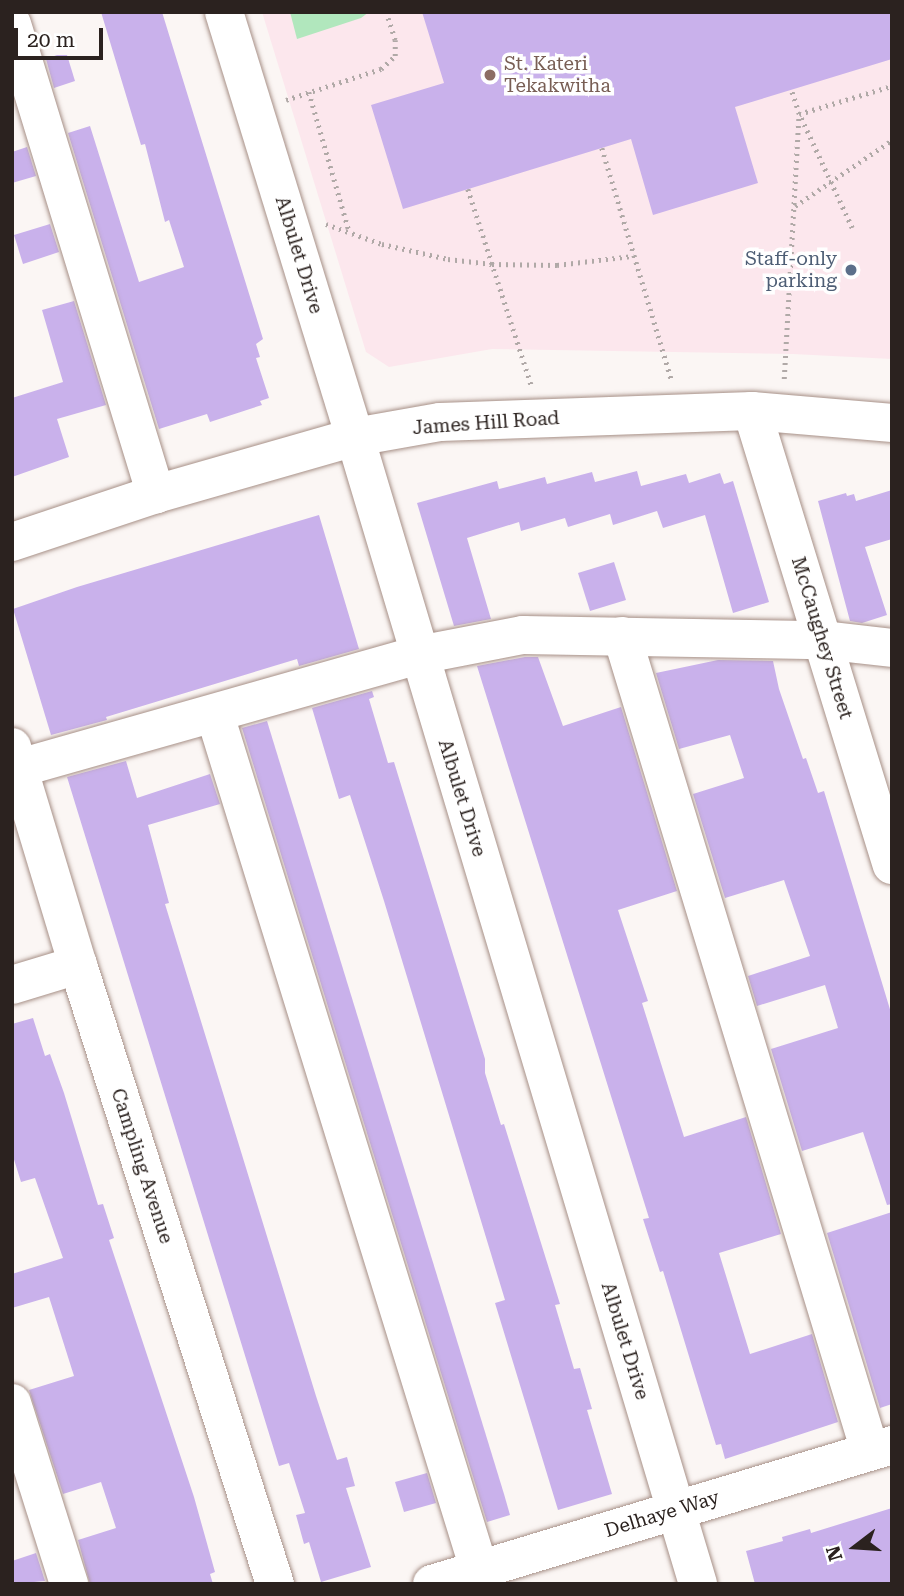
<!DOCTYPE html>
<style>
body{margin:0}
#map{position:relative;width:904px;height:1596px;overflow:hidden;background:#fbf6f4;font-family:"Roboto Serif",serif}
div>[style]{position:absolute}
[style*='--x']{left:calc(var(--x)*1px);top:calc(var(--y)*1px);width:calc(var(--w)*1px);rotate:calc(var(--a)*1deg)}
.education>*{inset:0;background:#fce7ed}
.green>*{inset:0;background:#b1e7bd}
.building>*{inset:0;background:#c9b1eb}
.path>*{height:4.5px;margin-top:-2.25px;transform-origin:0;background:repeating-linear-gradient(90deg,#b0a9a7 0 2px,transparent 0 7px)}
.roads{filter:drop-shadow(0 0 2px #a79087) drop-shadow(0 0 2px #a79087)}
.minor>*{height:38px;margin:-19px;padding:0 19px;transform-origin:19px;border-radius:19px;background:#fff}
.dots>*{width:19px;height:19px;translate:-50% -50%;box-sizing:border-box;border:4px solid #fff;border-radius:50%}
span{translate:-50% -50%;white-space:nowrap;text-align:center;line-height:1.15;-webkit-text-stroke:7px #fff;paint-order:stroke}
.education-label{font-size:19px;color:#785e54}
.left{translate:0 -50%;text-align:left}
.street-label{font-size:19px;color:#2b221f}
.service-label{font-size:19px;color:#4e5e75}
.right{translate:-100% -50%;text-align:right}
.frame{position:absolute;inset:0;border:14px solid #2b221f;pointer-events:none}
.north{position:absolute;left:820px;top:1512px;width:70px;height:70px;-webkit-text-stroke:5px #fff;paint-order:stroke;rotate:253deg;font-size:19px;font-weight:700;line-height:28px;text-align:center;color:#2b221f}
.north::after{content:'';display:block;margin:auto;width:24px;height:32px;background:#2b221f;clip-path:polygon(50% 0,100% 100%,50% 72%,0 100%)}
.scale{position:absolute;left:14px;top:28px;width:89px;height:32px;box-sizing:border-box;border:4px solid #2b221f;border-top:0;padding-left:9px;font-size:21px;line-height:24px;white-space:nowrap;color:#2b221f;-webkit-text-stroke:5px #fff;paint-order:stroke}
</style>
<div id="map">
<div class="education">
<i style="clip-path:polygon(262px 12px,892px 12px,892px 359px,793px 354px,492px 349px,389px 367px,366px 352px)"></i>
</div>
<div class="green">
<i style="clip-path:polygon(290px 12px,369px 12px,361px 18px,297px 39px)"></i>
</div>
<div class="building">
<i style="clip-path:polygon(101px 12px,162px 12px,263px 339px,256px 344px,260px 357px,256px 358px,269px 398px,260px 401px,262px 405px,210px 422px,207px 414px,159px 429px,68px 133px,90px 126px,139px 282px,184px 267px,169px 220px,165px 222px,145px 144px,141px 145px)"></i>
<i style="clip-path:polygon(422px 12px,892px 12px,892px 59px,735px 107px,758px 183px,653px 215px,631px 139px,403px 209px,371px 105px,444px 83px)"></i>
<i style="clip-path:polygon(57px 55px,67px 55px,75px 81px,54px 88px,46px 59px)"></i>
<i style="clip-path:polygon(27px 147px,36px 176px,12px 183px,12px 152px)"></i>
<i style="clip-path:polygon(50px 224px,59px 252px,23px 264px,14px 235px)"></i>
<i style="clip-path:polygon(74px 301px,106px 405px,57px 419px,69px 457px,12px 477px,12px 398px,63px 382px,42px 310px)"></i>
<i style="clip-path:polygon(637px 471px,641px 486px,686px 474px,689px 483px,720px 473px,724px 484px,733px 481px,769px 602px,733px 613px,705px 515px,663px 528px,657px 511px,613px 525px,610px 514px,568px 527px,565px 518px,521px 531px,519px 522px,467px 538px,491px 619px,454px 626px,417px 503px,497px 481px,499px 489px,545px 477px,547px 484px,592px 472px,595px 482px)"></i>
<i style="clip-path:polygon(892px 490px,892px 539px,865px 547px,887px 615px,862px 623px,850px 621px,818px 501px,846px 493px,847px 496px,854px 494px,856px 501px)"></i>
<i style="clip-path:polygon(319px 515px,359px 649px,299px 666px,297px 659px,106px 717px,107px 720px,51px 735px,13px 609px,77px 587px)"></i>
<i style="clip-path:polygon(614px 562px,626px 600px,590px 611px,578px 573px)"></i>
<i style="clip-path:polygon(525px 657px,538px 657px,563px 726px,621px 707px,677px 891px,618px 910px,648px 1001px,642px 1003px,684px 1137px,746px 1117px,781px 1234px,719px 1253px,750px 1354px,812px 1334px,838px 1422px,725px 1459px,721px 1444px,716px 1445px,663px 1271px,660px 1272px,643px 1219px,649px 1218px,477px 666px)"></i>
<i style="clip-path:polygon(718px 660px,773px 661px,779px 689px,803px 759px,806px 758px,818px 793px,824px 791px,892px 1016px,892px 1204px,887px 1205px,863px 1132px,802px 1151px,771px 1049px,838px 1028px,825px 985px,757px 1006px,748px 976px,810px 956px,784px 880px,725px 898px,693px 794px,744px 778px,730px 735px,679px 749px,656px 673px)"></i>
<i style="clip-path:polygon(372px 691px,374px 697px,369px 699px,388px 763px,394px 762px,485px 1059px,485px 1073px,501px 1125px,504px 1124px,560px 1304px,555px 1305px,574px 1369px,580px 1368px,592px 1409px,587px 1410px,612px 1494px,558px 1510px,495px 1303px,505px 1300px,384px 901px,350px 795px,339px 799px,312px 708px)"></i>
<i style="clip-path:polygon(267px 721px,504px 1494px,510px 1515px,487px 1522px,242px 728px)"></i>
<i style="clip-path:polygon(126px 761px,137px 798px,210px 774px,220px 804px,148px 825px,169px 903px,165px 904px,316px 1396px,337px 1460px,347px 1457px,355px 1486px,346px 1488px,371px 1567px,321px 1582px,309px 1542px,304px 1544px,296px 1515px,305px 1513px,289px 1463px,279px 1466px,67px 777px)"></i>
<i style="clip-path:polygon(33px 1018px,45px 1056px,50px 1054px,64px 1093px,98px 1205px,103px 1204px,114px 1238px,109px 1240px,194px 1497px,215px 1572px,210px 1574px,213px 1584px,90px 1584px,78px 1540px,116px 1528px,101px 1482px,63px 1494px,29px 1390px,74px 1376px,49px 1297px,12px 1308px,12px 1274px,63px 1258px,35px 1178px,21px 1182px,12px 1153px,12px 1024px)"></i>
<i style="clip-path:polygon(892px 1212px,892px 1404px,880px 1408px,827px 1233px)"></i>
<i style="clip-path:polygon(427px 1473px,436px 1503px,404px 1512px,395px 1482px)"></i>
<i style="clip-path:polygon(892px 1508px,892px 1584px,755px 1584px,746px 1551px,783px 1541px,782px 1537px,810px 1529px,811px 1533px)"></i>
<i style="clip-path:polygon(36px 1553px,45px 1581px,12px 1584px,12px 1561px)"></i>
</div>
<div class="path">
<i style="--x:309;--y:92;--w:145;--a:73.9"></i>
<i style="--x:286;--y:100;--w:100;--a:-18.1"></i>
<i style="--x:381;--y:69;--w:19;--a:-43"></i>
<i style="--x:395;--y:56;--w:16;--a:-90"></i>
<i style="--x:395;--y:40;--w:29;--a:-108"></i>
<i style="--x:602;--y:148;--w:243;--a:73.3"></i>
<i style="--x:468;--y:189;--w:208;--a:72.1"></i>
<i style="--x:795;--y:206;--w:117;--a:-34.2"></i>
<i style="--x:326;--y:224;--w:59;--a:19.7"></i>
<i style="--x:382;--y:244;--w:68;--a:12.8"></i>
<i style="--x:448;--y:259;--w:44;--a:6.5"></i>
<i style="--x:492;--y:264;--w:65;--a:0.9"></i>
<i style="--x:557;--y:265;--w:77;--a:-6.8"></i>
<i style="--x:852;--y:228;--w:126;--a:-114.9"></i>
<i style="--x:799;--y:114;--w:97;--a:-16.8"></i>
<i style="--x:784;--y:379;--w:265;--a:-86.8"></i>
<i style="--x:799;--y:114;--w:25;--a:-108"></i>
</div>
<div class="roads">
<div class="minor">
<i style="--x:224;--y:12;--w:445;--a:72.9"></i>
<i style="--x:355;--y:437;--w:1197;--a:73.35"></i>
<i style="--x:12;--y:24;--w:492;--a:73"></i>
<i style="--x:752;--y:411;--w:475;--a:72.9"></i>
<i style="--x:12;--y:542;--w:152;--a:-18.4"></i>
<i style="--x:156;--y:494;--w:207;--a:-16"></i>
<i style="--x:355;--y:437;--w:86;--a:-10"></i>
<i style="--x:440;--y:422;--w:312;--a:-2"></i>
<i style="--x:752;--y:411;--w:141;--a:4.9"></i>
<i style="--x:622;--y:636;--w:852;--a:73.08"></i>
<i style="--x:215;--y:715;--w:894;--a:72.82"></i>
<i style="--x:12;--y:747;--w:228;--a:73.2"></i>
<i style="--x:78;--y:965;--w:650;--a:72.35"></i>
<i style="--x:12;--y:770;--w:423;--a:-15.8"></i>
<i style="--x:419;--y:655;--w:106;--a:-10.9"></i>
<i style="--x:523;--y:635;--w:299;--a:1"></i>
<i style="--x:822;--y:640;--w:70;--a:6.5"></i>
<i style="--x:12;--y:985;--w:69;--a:-16.9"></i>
<i style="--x:12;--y:1403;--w:190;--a:72.5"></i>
<i style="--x:432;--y:1584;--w:481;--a:-16.8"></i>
</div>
</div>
<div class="dots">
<i style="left:490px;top:75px;background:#8d6e63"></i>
<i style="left:851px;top:270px;background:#5c6f8a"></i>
</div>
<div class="education-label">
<span class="left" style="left:504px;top:75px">St. Kateri<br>Tekakwitha</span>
</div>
<div class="street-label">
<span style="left:299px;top:255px;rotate:73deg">Albulet Drive</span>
<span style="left:486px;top:423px;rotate:-4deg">James Hill Road</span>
<span style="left:822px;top:638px;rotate:73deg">McCaughey Street</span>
<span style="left:462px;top:798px;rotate:73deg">Albulet Drive</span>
<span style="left:142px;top:1166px;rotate:72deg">Campling Avenue</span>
<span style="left:625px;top:1341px;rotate:73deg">Albulet Drive</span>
<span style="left:662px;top:1514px;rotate:-17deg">Delhaye Way</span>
</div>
<div class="service-label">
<span class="right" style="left:837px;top:270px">Staff-only<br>parking</span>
</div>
<div class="frame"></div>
<div class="north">N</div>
<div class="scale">20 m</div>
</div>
